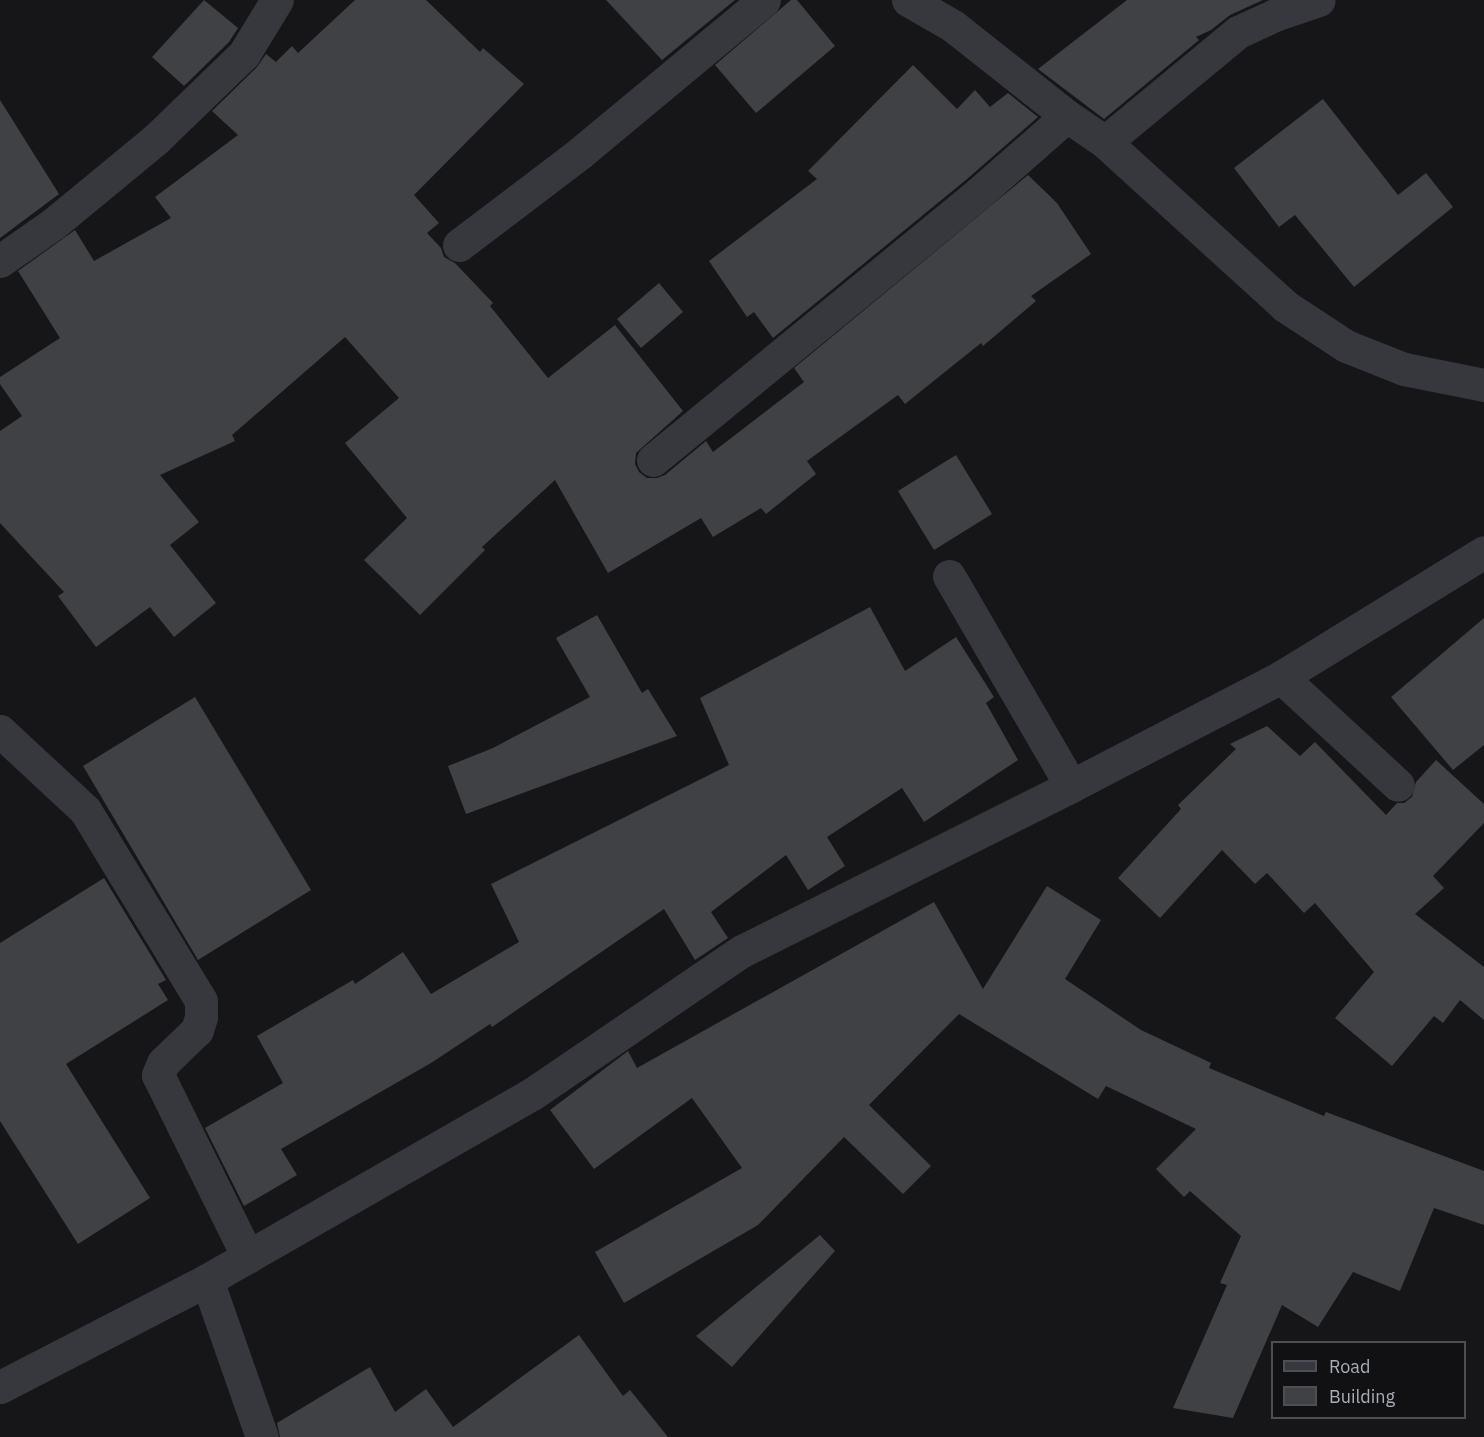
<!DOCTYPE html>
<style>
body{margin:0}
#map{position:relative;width:1484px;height:1437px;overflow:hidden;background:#161618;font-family:"IBM Plex Sans",sans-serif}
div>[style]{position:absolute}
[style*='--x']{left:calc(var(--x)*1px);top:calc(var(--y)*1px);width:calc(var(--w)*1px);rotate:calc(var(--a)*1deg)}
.building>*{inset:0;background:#404145}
.minor>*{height:33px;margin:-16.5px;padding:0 16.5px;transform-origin:16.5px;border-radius:16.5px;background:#37383d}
span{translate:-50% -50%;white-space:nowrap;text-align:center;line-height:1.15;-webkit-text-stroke:4.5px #111113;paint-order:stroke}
.legend{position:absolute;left:1271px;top:1341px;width:195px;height:78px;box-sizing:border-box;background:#111113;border:2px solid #4d4f55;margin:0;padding:8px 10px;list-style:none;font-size:18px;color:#a8adb8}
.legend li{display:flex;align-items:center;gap:12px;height:30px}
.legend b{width:30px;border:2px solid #4d4f55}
</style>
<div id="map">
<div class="building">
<i style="clip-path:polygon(204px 0,238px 28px,229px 42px,184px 86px,152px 57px)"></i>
<i style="clip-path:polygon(355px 0,426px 0,480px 52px,483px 48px,524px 84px,414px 195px,439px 223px,427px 233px,441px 248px,444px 257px,455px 263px,493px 303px,490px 306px,548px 378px,615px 325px,683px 411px,636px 453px,635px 464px,639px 472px,647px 478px,657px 478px,665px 475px,706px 441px,713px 452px,804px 382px,794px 368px,1028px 175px,1057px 203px,1091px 254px,1031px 296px,1036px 301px,983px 346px,981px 343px,905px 404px,898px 395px,807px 461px,816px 474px,766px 514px,761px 508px,713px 537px,701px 518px,608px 573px,555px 480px,482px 547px,485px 550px,420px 615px,364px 560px,407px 518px,345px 443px,399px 398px,345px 337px,232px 435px,235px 441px,160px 475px,199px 522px,170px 545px,216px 603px,174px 637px,150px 607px,96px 647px,58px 596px,64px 592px,0 523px,0 431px,22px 416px,0 384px,0 377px,60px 338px,18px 271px,75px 230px,94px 261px,171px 218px,155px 197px,238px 135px,212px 111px,257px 67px,266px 54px,276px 62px,292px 46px,298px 53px)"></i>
<i style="clip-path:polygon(606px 0,735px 0,662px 60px)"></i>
<i style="clip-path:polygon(791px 0,797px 0,835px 46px,756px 113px,715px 65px)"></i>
<i style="clip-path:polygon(1127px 0,1263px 0,1230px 15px,1211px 30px,1196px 37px,1199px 40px,1104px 119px,1038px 69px)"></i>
<i style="clip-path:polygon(913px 65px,957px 109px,975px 90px,990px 107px,1008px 93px,1038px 117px,967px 179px,773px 338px,754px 312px,747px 317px,709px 261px,817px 179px,808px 171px)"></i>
<i style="clip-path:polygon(1323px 99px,1398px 195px,1426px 173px,1453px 207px,1354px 287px,1295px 215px,1279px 227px,1234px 168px)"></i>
<i style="clip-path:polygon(0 100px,59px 194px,0 238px)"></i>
<i style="clip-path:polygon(659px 283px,683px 312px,641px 348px,617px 319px)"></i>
<i style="clip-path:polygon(956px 455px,992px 514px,934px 550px,898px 491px)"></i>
<i style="clip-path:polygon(870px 607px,905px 671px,956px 637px,994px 697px,986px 703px,1018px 760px,924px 822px,902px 788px,827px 837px,845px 866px,808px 890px,786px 855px,711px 912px,728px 938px,695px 960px,664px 909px,492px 1027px,490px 1024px,431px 1063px,281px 1149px,297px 1175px,244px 1206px,205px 1128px,283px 1083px,257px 1036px,353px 980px,355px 984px,403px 952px,431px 994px,519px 942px,491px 884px,729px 765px,700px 698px)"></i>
<i style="clip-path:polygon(597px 615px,642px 693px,648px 689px,677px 736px,466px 814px,448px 766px,493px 748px,590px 697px,556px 638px)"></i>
<i style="clip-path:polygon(1484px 618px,1484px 745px,1453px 770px,1391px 697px)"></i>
<i style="clip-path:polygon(195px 697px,311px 890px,198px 960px,83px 766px)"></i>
<i style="clip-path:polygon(1267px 726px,1300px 756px,1315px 742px,1386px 815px,1397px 803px,1404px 803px,1412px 797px,1416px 782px,1436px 760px,1484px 804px,1484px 823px,1433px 876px,1444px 888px,1415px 914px,1484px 967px,1484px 1020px,1460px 1000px,1443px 1023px,1434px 1016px,1392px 1066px,1335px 1018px,1374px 972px,1315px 903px,1304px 913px,1267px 873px,1255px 884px,1222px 850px,1160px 918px,1118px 878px,1181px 809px,1178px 805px,1236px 749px,1230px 744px)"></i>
<i style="clip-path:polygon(104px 878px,166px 980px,158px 984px,168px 1000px,66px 1064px,150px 1198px,78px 1244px,0 1121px,0 943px)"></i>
<i style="clip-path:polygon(1047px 886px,1101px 920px,1065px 979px,1141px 1030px,1211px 1063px,1209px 1068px,1324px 1116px,1326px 1112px,1484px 1171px,1484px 1225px,1434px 1208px,1400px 1291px,1353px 1272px,1318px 1327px,1282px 1305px,1233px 1418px,1173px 1408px,1227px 1285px,1220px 1283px,1241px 1236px,1190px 1191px,1184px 1197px,1156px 1169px,1196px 1129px,1106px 1086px,1098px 1099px,959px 1014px,869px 1105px,931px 1166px,903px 1194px,844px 1137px,758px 1225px,624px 1303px,595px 1252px,742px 1168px,692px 1098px,594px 1169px,550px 1110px,628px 1051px,637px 1068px,934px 902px,983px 989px)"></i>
<i style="clip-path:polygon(820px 1235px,835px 1251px,732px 1367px,696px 1336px)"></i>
<i style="clip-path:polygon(579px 1335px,623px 1396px,630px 1390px,668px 1437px,280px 1437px,277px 1423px,370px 1367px,395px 1412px,426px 1389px,453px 1427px)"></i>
</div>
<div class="minor">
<i style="--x:908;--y:0;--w:52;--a:30"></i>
<i style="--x:953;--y:26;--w:145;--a:38.3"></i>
<i style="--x:1067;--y:116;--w:46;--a:34.4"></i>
<i style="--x:1105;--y:142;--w:244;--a:42.3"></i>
<i style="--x:1285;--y:306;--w:73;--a:33.3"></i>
<i style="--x:1346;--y:346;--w:62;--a:21.6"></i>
<i style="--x:1404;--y:369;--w:82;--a:11.3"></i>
<i style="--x:1105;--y:142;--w:173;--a:-39.6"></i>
<i style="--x:1238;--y:32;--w:41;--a:-24.7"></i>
<i style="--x:1275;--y:15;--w:46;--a:-18.8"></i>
<i style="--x:459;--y:245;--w:152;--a:-37.2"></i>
<i style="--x:580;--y:153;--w:239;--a:-39.7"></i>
<i style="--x:0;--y:261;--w:65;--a:-34.9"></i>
<i style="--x:53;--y:224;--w:134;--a:-39.5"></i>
<i style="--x:156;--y:139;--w:122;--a:-44"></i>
<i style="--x:244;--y:54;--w:63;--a:-58.6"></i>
<i style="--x:653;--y:460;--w:421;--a:-39.3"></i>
<i style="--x:979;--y:193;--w:117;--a:-41.2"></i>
<i style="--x:949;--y:576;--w:243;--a:59.8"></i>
<i style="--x:1281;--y:677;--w:159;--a:42.7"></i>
<i style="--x:0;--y:731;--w:116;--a:42.9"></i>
<i style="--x:85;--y:810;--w:223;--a:58.7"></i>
<i style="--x:201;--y:1001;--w:16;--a:90"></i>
<i style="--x:201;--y:1017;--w:14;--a:107"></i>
<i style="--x:197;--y:1030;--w:47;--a:135.9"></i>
<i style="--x:163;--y:1063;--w:13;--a:113"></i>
<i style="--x:158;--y:1075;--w:203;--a:63.7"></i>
<i style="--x:207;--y:1280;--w:166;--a:70.7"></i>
<i style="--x:0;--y:1387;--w:233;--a:-27.3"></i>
<i style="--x:207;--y:1280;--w:374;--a:-29.8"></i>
<i style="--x:532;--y:1094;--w:254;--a:-34.3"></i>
<i style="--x:742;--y:951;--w:368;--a:-26.6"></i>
<i style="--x:1071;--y:786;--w:237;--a:-27.4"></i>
<i style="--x:1281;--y:677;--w:238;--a:-31.6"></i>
</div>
<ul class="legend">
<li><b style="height:8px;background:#37383d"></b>Road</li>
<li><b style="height:16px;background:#404145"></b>Building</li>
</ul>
</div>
